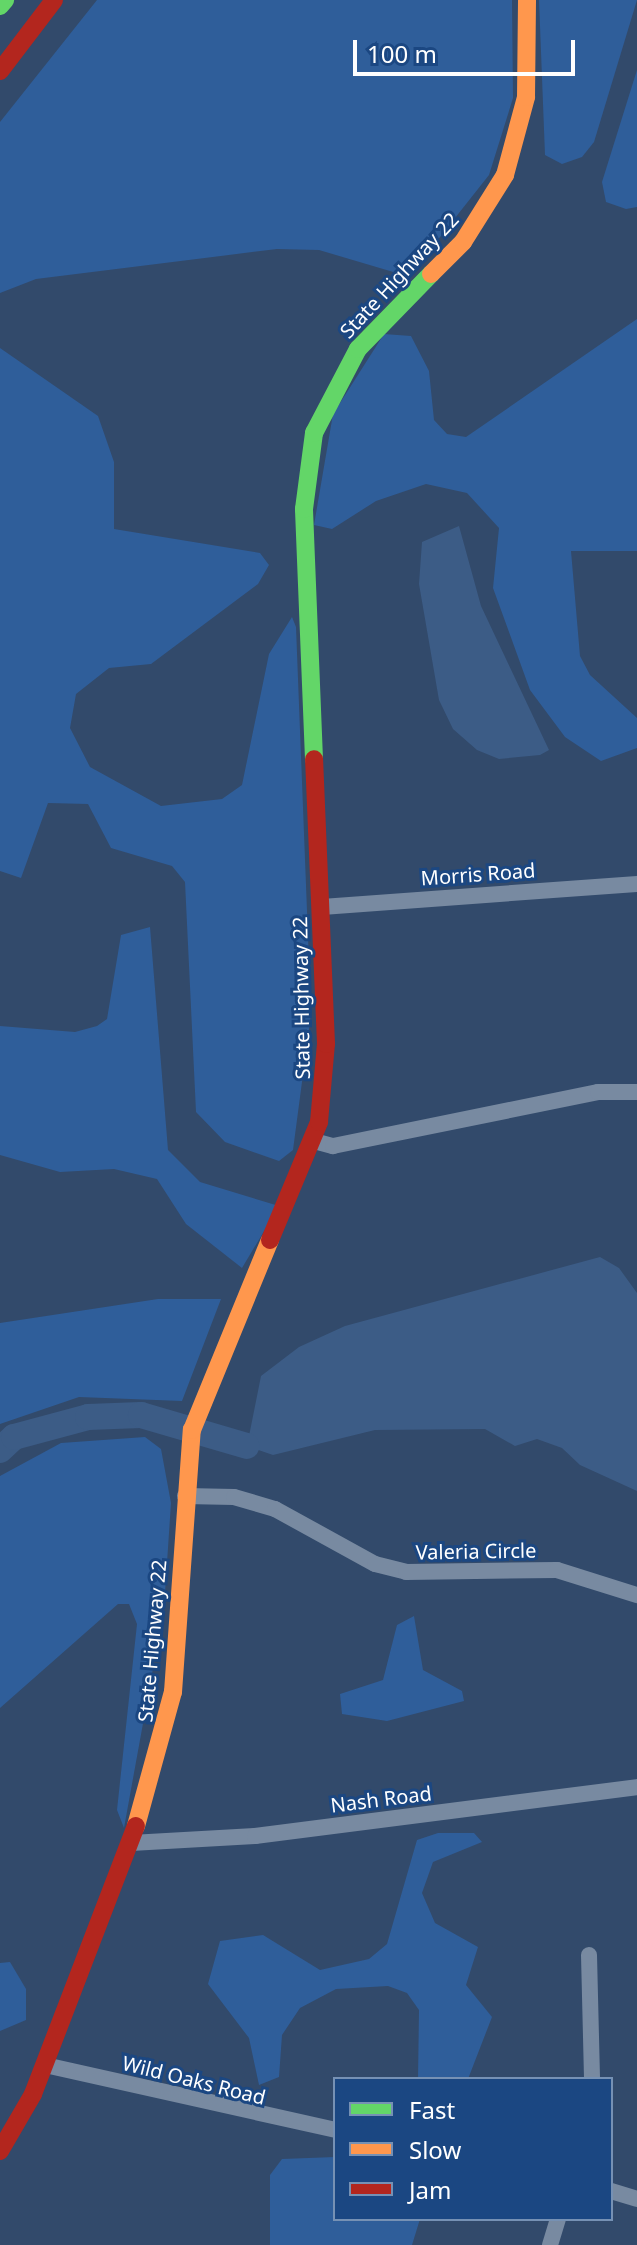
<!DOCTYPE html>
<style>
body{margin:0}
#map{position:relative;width:637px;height:2245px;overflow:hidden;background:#324a6b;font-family:"Noto Sans",sans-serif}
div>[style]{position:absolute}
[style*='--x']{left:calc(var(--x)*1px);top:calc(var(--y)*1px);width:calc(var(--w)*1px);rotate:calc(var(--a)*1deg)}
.green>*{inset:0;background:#2f5e9a}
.water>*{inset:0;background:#3c5c86}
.river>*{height:26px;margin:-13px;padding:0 13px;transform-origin:13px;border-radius:13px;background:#3c5c86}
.street>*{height:16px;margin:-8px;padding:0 8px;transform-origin:8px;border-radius:8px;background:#788aa1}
.fast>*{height:18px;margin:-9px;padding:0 9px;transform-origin:9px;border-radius:9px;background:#63d668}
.slow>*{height:18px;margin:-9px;padding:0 9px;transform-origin:9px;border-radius:9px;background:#ff974d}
.jam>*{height:18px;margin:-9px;padding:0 9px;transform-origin:9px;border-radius:9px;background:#b3261e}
span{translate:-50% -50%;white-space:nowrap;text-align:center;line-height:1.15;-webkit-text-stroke:6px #1b4782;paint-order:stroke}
.street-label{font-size:20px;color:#fff}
.legend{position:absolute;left:333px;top:2077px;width:280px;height:144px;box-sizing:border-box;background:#1b4782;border:2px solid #7691b4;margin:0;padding:10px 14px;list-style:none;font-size:24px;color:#fff}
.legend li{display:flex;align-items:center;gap:16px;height:40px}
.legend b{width:40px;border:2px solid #7691b4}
.scale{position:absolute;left:353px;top:40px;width:222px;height:36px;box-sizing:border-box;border:4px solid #fff;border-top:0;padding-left:10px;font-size:24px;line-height:28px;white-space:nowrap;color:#fff;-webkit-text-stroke:6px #1b4782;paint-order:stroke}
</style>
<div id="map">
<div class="green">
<i style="clip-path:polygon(97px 0,512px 0,513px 98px,489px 175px,425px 256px,400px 274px,319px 250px,277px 249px,36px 279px,0 293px,0 122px)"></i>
<i style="clip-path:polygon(539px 0,637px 0,594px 142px,582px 157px,562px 164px,545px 155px)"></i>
<i style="clip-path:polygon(637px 70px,637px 207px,626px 209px,606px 202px,602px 182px)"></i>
<i style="clip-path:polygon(637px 319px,637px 551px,571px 551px,580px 656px,590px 675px,637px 718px,637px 748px,601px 761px,565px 737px,530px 690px,493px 588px,499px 528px,467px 493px,426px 484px,376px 501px,332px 529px,314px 525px,333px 414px,384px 334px,411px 336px,429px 371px,434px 420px,447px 434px,466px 437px)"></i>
<i style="clip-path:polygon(0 348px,98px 416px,114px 462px,114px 529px,260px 553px,269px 565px,258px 584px,151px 664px,109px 668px,76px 694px,70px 728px,90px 767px,161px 806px,222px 799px,242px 785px,269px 654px,292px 617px,296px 627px,311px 1014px,293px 1150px,279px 1161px,225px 1142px,196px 1112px,185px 882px,172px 866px,111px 848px,88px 804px,48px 803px,21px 878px,0 871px)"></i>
<i style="clip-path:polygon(150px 927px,168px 1150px,200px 1182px,279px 1206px,242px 1268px,186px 1224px,157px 1179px,114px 1169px,60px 1172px,0 1155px,0 1026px,75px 1032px,97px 1026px,107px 1019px,121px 935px)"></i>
<i style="clip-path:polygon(158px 1299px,221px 1299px,182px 1401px,79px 1397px,0 1424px,0 1323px)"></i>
<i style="clip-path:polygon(145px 1437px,161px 1449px,171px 1503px,164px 1608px,124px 1828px,117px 1810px,137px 1624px,129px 1604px,118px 1604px,0 1708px,0 1476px,61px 1443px)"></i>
<i style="clip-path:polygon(414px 1616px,423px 1670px,462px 1691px,464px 1701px,387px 1721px,342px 1714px,340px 1694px,383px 1680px,397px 1625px)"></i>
<i style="clip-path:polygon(438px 1833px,474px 1833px,482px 1842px,433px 1862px,422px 1893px,435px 1923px,478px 1947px,466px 1985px,492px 2017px,468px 2079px,418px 2079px,419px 2010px,407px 1993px,388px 1986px,336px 1989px,300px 2008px,282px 2035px,279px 2077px,259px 2085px,249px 2038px,208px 1984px,220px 1941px,263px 1935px,320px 1970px,369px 1959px,387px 1944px,417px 1840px)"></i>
<i style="clip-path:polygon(10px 1962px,26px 1989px,26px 2020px,0 2031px,0 1963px)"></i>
<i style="clip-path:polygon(335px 2157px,335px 2219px,420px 2219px,412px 2245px,270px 2245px,270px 2175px,282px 2159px)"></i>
</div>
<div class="water">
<i style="clip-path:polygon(459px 526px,481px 606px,549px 750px,540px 755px,499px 759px,477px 750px,453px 729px,439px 700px,419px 584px,422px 542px)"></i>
<i style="clip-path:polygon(600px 1257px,619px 1268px,637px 1293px,637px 1491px,580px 1465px,562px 1448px,537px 1439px,515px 1446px,485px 1429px,375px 1430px,273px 1455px,247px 1446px,261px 1376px,299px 1347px,345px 1326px)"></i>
</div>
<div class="river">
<i style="--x:0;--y:1450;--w:19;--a:-43"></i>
<i style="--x:14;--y:1437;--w:77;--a:-15.1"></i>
<i style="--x:88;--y:1417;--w:53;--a:-2.2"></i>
<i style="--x:141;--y:1415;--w:110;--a:16.3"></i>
</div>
<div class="street">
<i style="--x:322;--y:907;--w:316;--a:-4.2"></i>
<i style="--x:314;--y:1141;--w:20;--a:15"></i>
<i style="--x:333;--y:1146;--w:270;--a:-11.5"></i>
<i style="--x:598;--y:1092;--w:39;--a:0"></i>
<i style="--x:185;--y:1496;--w:49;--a:1.2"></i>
<i style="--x:234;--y:1497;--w:43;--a:16.3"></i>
<i style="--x:275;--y:1509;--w:114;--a:28.8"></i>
<i style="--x:375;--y:1564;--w:32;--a:14"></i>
<i style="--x:406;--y:1572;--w:151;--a:-0.8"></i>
<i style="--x:557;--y:1570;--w:84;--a:17.4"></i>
<i style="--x:131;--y:1843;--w:124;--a:-3.2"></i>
<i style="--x:255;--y:1836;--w:385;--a:-7.3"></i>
<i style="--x:589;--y:1955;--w:124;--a:88.6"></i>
<i style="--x:45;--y:2065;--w:297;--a:12.6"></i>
<i style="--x:611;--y:2191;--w:27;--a:17"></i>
<i style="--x:550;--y:2245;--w:27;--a:-73"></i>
</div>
<div class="fast">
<i style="--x:0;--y:6;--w:8;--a:-50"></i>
<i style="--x:314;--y:759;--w:250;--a:-92.3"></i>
<i style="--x:304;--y:509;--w:77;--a:-82.5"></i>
<i style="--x:314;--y:433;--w:95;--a:-62.4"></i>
<i style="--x:358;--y:349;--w:105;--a:-45.8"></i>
</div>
<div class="slow">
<i style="--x:431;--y:274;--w:45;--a:-45"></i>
<i style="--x:463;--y:242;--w:79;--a:-57.9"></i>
<i style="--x:505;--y:175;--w:81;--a:-74.9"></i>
<i style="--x:526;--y:97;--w:97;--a:-89.4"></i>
<i style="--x:136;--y:1826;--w:139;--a:-74.6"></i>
<i style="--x:173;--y:1692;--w:263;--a:-85.9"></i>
<i style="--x:192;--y:1430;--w:205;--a:-67.7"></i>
</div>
<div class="jam">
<i style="--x:0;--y:71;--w:89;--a:-52.7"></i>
<i style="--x:270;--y:1240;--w:128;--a:-67.4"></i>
<i style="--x:319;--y:1122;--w:78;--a:-84.9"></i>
<i style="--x:326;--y:1044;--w:285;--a:-92.4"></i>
<i style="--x:0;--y:2151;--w:66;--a:-59.9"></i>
<i style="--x:33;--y:2094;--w:287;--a:-69"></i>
</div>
<div class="street-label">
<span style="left:399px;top:275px;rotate:-47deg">State Highway 22</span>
<span style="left:478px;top:874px;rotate:-4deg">Morris Road</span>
<span style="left:301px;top:998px;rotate:-91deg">State Highway 22</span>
<span style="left:476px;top:1551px;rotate:-1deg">Valeria Circle</span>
<span style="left:152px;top:1641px;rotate:-85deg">State Highway 22</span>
<span style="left:381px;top:1799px;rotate:-7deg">Nash Road</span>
<span style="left:194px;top:2080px;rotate:14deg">Wild Oaks Road</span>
</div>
<ul class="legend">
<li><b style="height:10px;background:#63d668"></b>Fast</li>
<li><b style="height:10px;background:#ff974d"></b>Slow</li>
<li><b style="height:10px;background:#b3261e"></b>Jam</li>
</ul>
<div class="scale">100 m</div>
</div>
